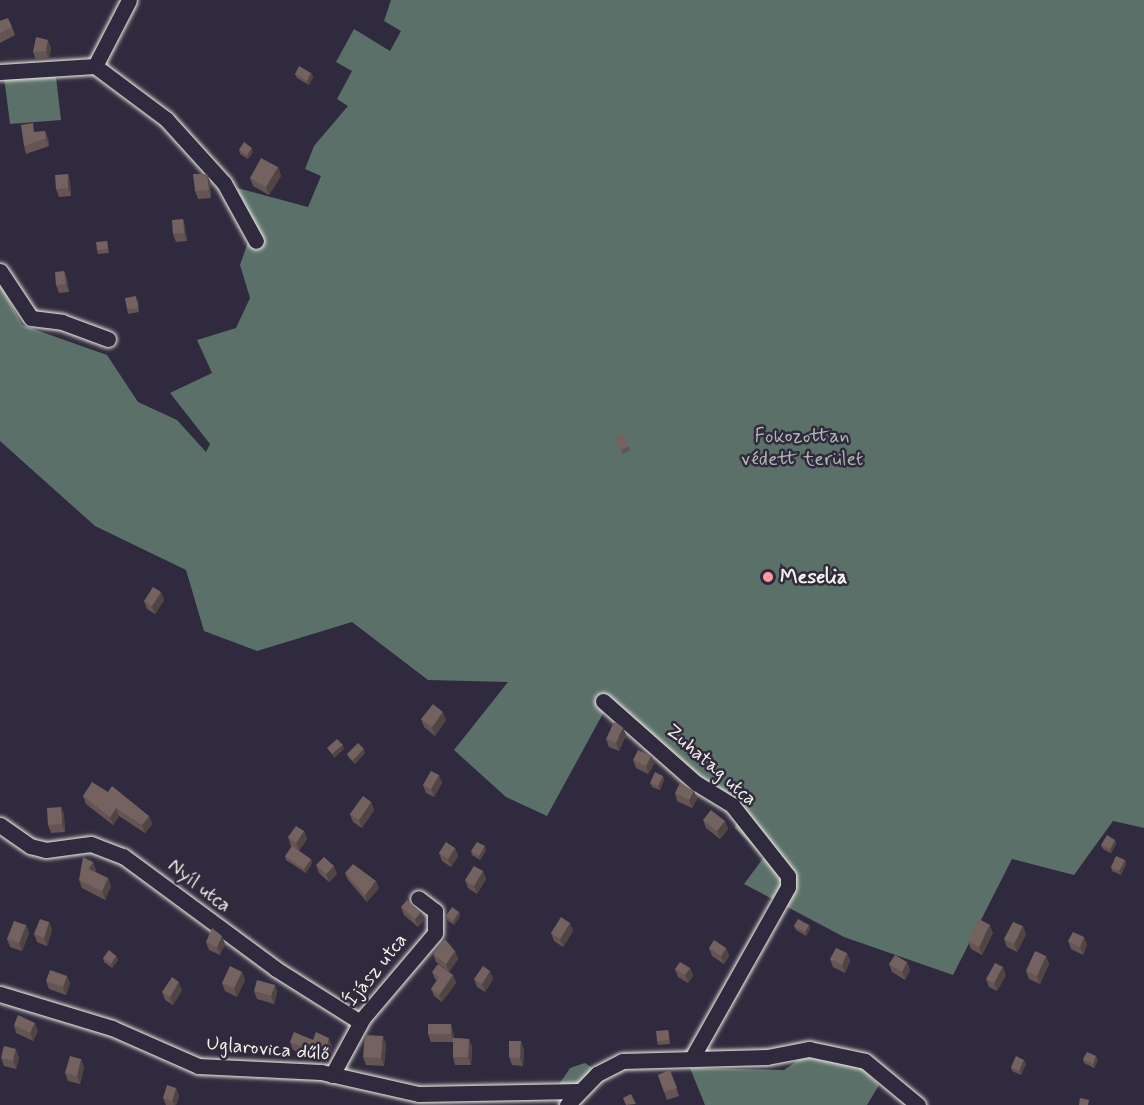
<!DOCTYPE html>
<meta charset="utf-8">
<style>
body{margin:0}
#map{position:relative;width:1144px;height:1105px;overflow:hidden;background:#2f2a3d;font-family:Mynerve,sans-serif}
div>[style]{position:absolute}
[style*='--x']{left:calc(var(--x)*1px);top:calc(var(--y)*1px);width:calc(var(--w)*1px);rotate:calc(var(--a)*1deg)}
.green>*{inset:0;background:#5b7069}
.roads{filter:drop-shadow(0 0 2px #f4f1e8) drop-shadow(0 0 2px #f4f1e8)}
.minor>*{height:15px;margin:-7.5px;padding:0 7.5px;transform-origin:7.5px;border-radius:7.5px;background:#2f2a3d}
.wall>*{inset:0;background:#645453}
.shaded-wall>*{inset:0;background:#514544}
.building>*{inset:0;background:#746261}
.dots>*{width:16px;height:16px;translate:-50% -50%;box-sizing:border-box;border:3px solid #2f2a3d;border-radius:50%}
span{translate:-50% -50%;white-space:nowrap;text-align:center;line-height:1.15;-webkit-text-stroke:5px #2f2a3d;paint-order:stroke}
.park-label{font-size:20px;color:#afb7af}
.poi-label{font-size:20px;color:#f4f1e8;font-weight:700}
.left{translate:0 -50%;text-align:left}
.street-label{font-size:20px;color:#f4f1e8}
</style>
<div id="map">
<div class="green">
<i style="clip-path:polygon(391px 0,1144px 0,1144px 828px,1113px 821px,1074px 875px,1012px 859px,953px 975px,844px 937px,744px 884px,764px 857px,735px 828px,739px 808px,606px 708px,547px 816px,506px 797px,454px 750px,508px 682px,428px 680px,352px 622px,257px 651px,204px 631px,186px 570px,95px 526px,0 441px,0 283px,22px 325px,107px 355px,138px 402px,177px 420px,206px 452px,210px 444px,170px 393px,212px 373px,197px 340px,236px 328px,250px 298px,240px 265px,253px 228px,237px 188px,308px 207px,321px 176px,305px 169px,314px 146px,348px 106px,337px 99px,352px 71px,336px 62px,354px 29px,390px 51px,401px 31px,384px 21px)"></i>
<i style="clip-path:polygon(4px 77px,56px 77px,61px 120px,10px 124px)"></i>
<i style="clip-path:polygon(832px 1057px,859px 1066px,879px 1085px,867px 1105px,705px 1105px,690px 1068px,784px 1070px,801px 1058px)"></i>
<i style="clip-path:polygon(585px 1063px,596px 1070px,585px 1083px,556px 1089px,570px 1068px)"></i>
</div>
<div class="roads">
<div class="minor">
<i style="--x:95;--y:66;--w:74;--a:-62.7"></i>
<i style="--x:0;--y:72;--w:95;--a:-3.6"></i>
<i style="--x:95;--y:66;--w:89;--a:36.7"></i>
<i style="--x:166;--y:119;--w:86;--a:47.8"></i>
<i style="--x:224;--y:183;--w:66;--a:61.1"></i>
<i style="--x:0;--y:271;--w:56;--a:56.6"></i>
<i style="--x:31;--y:318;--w:31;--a:7"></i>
<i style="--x:62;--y:322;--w:49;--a:20.3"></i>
<i style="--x:603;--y:701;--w:124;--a:41.4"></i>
<i style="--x:696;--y:783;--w:42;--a:31.4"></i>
<i style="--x:732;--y:805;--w:90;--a:51.7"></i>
<i style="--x:788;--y:876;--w:11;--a:90"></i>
<i style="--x:788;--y:887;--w:196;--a:119.3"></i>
<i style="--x:0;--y:825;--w:37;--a:35"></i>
<i style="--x:30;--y:846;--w:16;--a:14"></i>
<i style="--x:46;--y:850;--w:45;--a:-7.6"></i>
<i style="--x:91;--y:844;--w:34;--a:21"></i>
<i style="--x:123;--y:856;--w:190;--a:36.4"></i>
<i style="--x:276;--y:969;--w:99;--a:32.2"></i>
<i style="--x:0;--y:994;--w:117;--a:16.9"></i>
<i style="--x:112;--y:1028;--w:94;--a:23.8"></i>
<i style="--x:198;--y:1066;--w:123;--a:2.8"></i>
<i style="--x:321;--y:1072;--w:100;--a:12.7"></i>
<i style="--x:419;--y:1094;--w:159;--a:-1.1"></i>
<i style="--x:332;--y:1075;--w:65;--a:-61.5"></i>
<i style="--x:363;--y:1018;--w:111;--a:-49.7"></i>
<i style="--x:435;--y:933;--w:22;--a:-90"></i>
<i style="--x:435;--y:911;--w:21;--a:-143"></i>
<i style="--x:567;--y:1105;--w:43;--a:-45.9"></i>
<i style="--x:597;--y:1074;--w:28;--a:-27"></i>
<i style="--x:622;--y:1061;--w:145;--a:-1.6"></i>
<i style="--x:767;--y:1057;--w:43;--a:-10.8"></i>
<i style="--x:809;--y:1049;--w:57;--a:12.1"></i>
<i style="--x:865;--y:1061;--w:69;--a:39.7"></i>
</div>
</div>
<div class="wall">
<i style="clip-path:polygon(0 21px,12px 27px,15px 35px,0 43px)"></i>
<i style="clip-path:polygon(51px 48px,49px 59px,36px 60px,33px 52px)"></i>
<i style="clip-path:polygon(311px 73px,313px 77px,309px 85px,297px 78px,295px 74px)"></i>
<i style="clip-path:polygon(45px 131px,48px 139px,49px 146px,26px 154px,24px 146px)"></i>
<i style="clip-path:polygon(239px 150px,253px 152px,248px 159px,240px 154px)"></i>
<i style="clip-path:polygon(278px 167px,281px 176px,269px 195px,253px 186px,250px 178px)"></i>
<i style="clip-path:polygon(68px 174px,70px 182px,71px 196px,59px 197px,56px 189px)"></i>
<i style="clip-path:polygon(207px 174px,210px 182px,211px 198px,198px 199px,195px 191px)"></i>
<i style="clip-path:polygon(183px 219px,185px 227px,187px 241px,176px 242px,173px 234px)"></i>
<i style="clip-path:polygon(107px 241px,109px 253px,98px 254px,97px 250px)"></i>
<i style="clip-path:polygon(64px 271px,67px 279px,69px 292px,59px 293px,56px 285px)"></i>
<i style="clip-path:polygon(138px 300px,139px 312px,128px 314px,127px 309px)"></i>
<i style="clip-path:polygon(615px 438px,629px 446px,630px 450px,623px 454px)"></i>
<i style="clip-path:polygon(161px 592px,164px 600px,155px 614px,147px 609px,144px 601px)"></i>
<i style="clip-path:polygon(421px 719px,446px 720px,435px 736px,424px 727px)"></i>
<i style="clip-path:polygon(626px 735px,619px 751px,609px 747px,606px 739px)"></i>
<i style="clip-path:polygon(365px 753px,355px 764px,349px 758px,347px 754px)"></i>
<i style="clip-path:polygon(651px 756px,654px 764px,648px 774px,636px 768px,633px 760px)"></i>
<i style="clip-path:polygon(439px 775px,442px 783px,434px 797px,426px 793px,423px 785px)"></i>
<i style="clip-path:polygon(663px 776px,664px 780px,660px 790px,652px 787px,650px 783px)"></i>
<i style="clip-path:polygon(694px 791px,697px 799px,692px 808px,677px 801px,675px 793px)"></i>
<i style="clip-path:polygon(108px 792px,149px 816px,152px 824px,145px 833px,119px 816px,113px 825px,86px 804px,83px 796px)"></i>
<i style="clip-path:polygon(371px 802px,374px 810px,362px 828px,353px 822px,350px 814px)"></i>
<i style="clip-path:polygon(61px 807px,64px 815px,65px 832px,51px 833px,48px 825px)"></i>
<i style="clip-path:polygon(703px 820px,725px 821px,728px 829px,720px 839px,706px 828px)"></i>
<i style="clip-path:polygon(304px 831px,307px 839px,299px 851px,291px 846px,288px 837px)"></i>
<i style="clip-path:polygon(1115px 840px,1116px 844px,1111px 853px,1103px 849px,1101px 845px)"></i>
<i style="clip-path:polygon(455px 848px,458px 856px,451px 867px,442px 861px,439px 853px)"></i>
<i style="clip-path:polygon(486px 850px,480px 860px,472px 855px,471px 851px)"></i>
<i style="clip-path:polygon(285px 856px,311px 859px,312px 863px,306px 873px,286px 860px)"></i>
<i style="clip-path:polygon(1125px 860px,1126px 864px,1121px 875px,1112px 871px,1111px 867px)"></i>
<i style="clip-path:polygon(93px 862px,96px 870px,95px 872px,108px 878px,111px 886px,105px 900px,82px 888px,79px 880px)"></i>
<i style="clip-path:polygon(316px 865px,337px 874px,329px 882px,319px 873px)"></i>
<i style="clip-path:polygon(483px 871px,486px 879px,477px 894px,468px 888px,465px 880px)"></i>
<i style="clip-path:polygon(345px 873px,379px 888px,367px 902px,348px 880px)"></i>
<i style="clip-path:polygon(401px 907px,421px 912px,424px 920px,418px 927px,404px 915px)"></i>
<i style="clip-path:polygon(459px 912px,460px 916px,454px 925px,447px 920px,446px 916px)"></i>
<i style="clip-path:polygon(49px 922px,52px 930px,47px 946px,37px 942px,34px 934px)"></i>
<i style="clip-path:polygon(570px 923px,573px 931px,563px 947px,554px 941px,551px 933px)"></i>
<i style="clip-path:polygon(26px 925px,29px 933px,22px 951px,10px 947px,7px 939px)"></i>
<i style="clip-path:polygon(809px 925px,810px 929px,806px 936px,796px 930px,794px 926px)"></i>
<i style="clip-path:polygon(993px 933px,982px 955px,971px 949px,968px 941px)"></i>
<i style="clip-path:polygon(1026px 934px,1017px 952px,1007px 947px,1004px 939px)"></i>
<i style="clip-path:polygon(1084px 937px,1087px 945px,1083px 955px,1071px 949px,1068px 941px)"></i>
<i style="clip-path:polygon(206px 942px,225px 944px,220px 955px,209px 950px)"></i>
<i style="clip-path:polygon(709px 948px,726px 948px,729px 956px,724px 964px,712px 956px)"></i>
<i style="clip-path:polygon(455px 951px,458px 959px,449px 972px,436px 962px,433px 954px)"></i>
<i style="clip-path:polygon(847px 953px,850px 961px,845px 973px,833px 967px,830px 959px)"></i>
<i style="clip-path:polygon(116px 956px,118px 960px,112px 968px,104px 962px,103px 958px)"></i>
<i style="clip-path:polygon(1046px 956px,1049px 964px,1040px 984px,1029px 979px,1026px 971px)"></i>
<i style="clip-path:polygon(907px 962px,910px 970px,905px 980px,892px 972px,889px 964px)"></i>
<i style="clip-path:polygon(690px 968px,693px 976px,688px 983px,678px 977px,675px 969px)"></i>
<i style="clip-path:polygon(490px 971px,493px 979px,485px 992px,477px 987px,474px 979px)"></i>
<i style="clip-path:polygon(242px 972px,245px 980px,237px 997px,225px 991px,222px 983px)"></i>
<i style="clip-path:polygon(432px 972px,453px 975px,456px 983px,442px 1002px,434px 996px,431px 989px,437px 980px,435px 979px)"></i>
<i style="clip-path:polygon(1006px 975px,997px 991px,989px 987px,986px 979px)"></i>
<i style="clip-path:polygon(67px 976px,70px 984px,66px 995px,49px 989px,46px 981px)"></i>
<i style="clip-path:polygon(275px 985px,277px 993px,274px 1004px,257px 999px,254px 991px)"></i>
<i style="clip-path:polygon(182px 990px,173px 1005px,165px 1000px,162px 992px)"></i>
<i style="clip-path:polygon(451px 1024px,453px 1032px,454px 1038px,469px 1039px,472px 1047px,471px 1065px,455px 1065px,453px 1057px,453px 1042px,431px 1042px,428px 1034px)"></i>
<i style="clip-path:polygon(14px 1025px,38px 1031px,33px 1041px,16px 1033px)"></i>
<i style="clip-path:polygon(668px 1030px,669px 1034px,670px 1044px,658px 1045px,657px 1041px)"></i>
<i style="clip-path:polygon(313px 1040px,332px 1046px,328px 1063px,293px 1050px,290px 1042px)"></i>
<i style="clip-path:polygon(386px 1044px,384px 1066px,366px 1065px,363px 1057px)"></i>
<i style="clip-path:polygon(524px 1049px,523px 1066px,512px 1065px,509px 1057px)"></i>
<i style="clip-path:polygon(1px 1058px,19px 1058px,16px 1069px,4px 1066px)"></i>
<i style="clip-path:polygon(81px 1059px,84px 1067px,80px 1084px,68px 1081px,65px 1073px)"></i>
<i style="clip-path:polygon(1083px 1059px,1098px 1060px,1094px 1068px,1084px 1063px)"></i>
<i style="clip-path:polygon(1026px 1064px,1021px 1075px,1012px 1071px,1011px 1067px)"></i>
<i style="clip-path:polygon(670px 1070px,679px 1096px,667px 1100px,658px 1075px)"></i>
<i style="clip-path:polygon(176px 1088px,179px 1096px,176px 1105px,166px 1105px,163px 1098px)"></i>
</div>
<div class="shaded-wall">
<i style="clip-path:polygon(48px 40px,51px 48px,49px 59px,46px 51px)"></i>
<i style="clip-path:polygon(311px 73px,313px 77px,309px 85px,307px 81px)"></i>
<i style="clip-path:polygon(45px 131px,48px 139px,49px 146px,46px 138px)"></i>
<i style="clip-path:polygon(252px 148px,253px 152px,248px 159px,247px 155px)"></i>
<i style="clip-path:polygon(278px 167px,281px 176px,269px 195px,266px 187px)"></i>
<i style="clip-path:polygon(68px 174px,70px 182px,71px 196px,68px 188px)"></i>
<i style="clip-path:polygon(207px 174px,210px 182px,211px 198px,209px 190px)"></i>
<i style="clip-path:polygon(183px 219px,185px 227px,187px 241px,184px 233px)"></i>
<i style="clip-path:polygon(64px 271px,67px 279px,69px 292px,66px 284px)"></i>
<i style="clip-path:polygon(161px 592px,164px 600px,155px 614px,152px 606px)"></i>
<i style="clip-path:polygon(443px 712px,446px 720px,435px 736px,432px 727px)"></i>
<i style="clip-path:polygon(623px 727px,626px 735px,619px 751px,616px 743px)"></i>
<i style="clip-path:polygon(343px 745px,344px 749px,334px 758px,332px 754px)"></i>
<i style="clip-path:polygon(364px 749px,365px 753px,355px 764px,353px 760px)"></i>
<i style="clip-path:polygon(651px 756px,654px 764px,648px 774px,646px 766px)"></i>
<i style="clip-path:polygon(439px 775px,442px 783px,434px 797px,431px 789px)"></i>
<i style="clip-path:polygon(663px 776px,664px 780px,660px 790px,658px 786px)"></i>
<i style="clip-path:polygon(694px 791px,697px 799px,692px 808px,689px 800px)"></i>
<i style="clip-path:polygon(371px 802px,374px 810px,362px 828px,359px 820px)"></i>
<i style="clip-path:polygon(61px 807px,64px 815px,65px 832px,62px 824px)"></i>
<i style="clip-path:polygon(116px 808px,119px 816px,113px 825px,110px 817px)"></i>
<i style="clip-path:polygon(149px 816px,152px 824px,145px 833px,142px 825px)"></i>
<i style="clip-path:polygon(725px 821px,728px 829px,720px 839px,717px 831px)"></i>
<i style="clip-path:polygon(304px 831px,307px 839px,299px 851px,296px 843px)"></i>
<i style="clip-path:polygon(1115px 840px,1116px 844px,1111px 853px,1110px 849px)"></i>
<i style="clip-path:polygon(485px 846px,486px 850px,480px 860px,479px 856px)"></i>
<i style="clip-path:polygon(455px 848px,458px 856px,451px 867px,448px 859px)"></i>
<i style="clip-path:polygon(311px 859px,312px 863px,306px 873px,304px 869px)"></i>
<i style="clip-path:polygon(1125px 860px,1126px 864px,1121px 875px,1119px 871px)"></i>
<i style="clip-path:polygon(93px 862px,96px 870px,92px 877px,89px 869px)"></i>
<i style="clip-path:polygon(334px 866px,337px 874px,329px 882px,326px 874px)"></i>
<i style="clip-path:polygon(483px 871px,486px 879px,477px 894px,474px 886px)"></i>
<i style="clip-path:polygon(108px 878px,111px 886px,105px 900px,102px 891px)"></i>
<i style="clip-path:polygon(376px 881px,379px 888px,367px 902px,365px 895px)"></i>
<i style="clip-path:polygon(421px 912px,424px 920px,418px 927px,415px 919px)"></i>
<i style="clip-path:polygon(459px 912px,460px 916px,454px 925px,453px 921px)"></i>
<i style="clip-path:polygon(49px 922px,52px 930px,47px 946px,44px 938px)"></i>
<i style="clip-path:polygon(570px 923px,573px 931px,563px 947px,560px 939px)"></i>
<i style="clip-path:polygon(26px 925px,29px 933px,22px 951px,19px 943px)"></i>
<i style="clip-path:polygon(809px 925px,810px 929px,806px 936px,805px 932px)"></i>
<i style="clip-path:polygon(990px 925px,993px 933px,982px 955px,979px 947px)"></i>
<i style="clip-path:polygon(1023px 926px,1026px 934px,1017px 952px,1014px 944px)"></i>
<i style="clip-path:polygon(222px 936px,225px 944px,220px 955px,217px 947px)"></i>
<i style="clip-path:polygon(1084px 937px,1087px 945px,1083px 955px,1080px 947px)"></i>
<i style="clip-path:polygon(726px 948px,729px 956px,724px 964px,721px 956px)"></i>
<i style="clip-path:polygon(455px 951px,458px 959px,449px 972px,446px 964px)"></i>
<i style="clip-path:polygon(847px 953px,850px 961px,845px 973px,842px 965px)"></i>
<i style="clip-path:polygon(116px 956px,118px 960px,112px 968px,111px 964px)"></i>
<i style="clip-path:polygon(1046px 956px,1049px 964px,1040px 984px,1037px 976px)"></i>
<i style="clip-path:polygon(907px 962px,910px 970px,905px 980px,902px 972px)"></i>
<i style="clip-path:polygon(1003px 967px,1006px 975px,997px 991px,994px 983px)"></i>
<i style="clip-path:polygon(690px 968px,693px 976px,688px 983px,685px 975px)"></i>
<i style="clip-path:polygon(490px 971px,493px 979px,485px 992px,482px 984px)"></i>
<i style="clip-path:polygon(242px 972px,245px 980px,237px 997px,234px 988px)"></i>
<i style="clip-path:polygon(453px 975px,456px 983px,442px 1002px,439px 995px)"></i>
<i style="clip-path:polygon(67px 976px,70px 984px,66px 995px,63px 987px)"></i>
<i style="clip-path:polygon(179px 982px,182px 990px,173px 1005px,170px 997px)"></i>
<i style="clip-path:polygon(275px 985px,277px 993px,274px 1004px,271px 996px)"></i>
<i style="clip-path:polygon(35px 1023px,38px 1031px,33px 1041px,30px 1033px)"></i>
<i style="clip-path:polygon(451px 1024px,453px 1032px,454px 1042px,451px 1034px)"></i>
<i style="clip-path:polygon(383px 1036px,386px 1044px,384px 1066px,381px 1058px)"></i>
<i style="clip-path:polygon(329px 1038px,332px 1046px,328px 1063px,325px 1055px)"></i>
<i style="clip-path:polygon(469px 1039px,472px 1047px,471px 1065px,468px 1057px)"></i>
<i style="clip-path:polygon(521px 1041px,524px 1049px,523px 1066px,520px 1058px)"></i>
<i style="clip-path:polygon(16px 1049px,19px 1058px,16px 1069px,13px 1061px)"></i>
<i style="clip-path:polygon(1096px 1056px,1098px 1060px,1094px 1068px,1093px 1064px)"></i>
<i style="clip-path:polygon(81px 1059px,84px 1067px,80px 1084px,77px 1076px)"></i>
<i style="clip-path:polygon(1024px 1060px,1026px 1064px,1021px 1075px,1019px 1071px)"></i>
<i style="clip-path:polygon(176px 1088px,179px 1096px,176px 1105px,174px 1105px,172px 1101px)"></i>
</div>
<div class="building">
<i style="clip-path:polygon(8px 18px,12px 27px,0 33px,0 21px)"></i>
<i style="clip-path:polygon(36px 37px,48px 40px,46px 51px,33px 52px)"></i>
<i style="clip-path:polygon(299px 66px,311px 73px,307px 81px,295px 74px)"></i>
<i style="clip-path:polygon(33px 123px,34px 132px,45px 131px,46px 138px,24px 146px,21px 125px)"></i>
<i style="clip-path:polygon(244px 142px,252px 148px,247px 155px,239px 150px)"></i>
<i style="clip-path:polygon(261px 158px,278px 167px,266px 187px,250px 178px)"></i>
<i style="clip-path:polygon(68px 174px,68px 188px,56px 189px,55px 175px)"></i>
<i style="clip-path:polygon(193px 174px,207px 174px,209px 190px,195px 191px)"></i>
<i style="clip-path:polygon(183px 219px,184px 233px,173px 234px,172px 220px)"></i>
<i style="clip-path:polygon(107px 241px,108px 249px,97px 250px,96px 242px)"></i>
<i style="clip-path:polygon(64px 271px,66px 284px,56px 285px,55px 272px)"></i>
<i style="clip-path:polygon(136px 296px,138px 308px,127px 309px,125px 298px)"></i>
<i style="clip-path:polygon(623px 434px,629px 446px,621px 450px,615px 438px)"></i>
<i style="clip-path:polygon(153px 587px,161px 592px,152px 606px,144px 601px)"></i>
<i style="clip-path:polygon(433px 704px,443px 712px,432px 727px,421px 719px)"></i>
<i style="clip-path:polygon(614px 722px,623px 727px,616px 743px,606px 739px)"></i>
<i style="clip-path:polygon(337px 739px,343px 745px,332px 754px,327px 748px)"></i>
<i style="clip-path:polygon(358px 743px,364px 749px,353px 760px,347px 754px)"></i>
<i style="clip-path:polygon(638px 750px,651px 756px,646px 766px,633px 760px)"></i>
<i style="clip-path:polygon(431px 771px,439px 775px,431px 789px,423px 785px)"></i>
<i style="clip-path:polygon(655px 772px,663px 776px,658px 786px,650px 783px)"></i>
<i style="clip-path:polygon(92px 782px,108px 792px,112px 786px,149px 816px,142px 825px,116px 808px,110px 817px,83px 796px)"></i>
<i style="clip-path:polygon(680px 783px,694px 791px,689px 800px,675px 793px)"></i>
<i style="clip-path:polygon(363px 796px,371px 802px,359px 820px,350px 814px)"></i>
<i style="clip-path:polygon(61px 807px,62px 824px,48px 825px,47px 808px)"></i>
<i style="clip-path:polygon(711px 810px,725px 821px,717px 831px,703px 820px)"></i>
<i style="clip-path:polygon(296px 826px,304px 831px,296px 843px,288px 837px)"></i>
<i style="clip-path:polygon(1107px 835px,1115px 840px,1110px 849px,1101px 845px)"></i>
<i style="clip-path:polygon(446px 842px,455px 848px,448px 859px,439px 853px)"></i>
<i style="clip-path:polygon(477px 842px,485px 846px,479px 856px,471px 851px)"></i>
<i style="clip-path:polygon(292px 846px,311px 859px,304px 869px,285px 856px)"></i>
<i style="clip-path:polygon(1116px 856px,1125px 860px,1119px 871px,1111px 867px)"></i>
<i style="clip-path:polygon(83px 857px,93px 862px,89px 869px,108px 878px,102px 891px,79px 880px)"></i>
<i style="clip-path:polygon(324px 857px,334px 866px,326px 874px,316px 865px)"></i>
<i style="clip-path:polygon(353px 864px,376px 881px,365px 895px,345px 873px)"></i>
<i style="clip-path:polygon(474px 866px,483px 871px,474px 886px,465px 880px)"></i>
<i style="clip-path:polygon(407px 900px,421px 912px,415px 919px,401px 907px)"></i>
<i style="clip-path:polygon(452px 907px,459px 912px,453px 921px,446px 916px)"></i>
<i style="clip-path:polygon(561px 917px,570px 923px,560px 939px,551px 933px)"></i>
<i style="clip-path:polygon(40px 919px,49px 922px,44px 938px,34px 934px)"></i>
<i style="clip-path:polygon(798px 919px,809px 925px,805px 932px,794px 926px)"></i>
<i style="clip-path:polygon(979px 919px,990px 925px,979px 947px,968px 941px)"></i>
<i style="clip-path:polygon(14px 921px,26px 925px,19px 943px,7px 939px)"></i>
<i style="clip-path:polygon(1013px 922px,1023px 926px,1014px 944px,1004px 939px)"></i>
<i style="clip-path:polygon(212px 928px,222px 936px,217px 947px,206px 942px)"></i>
<i style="clip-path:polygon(1073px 932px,1084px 937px,1080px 947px,1068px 941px)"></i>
<i style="clip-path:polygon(445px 939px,455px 951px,446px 964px,433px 954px)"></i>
<i style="clip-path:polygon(714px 940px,726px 948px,721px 956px,709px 948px)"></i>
<i style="clip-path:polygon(836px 948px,847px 953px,842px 965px,830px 959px)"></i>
<i style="clip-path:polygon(109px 950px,116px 956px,111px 964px,103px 958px)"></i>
<i style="clip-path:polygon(1035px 951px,1046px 956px,1037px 976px,1026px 971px)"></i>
<i style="clip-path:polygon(895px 955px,907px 962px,902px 972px,889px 964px)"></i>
<i style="clip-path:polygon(680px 962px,690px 968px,685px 975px,675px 969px)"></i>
<i style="clip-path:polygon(995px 963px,1003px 967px,994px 983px,986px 979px)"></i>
<i style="clip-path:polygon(438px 964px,453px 975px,439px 995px,431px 989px,439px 977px,432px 972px)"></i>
<i style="clip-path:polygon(230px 966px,242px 972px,234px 988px,222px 983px)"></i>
<i style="clip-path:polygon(483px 966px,490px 971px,482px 984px,474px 979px)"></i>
<i style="clip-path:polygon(50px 970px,67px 976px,63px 987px,46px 981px)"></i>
<i style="clip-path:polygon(172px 977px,179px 982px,170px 997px,162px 992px)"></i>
<i style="clip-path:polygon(257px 980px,275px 985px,271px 996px,254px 991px)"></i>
<i style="clip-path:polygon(18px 1015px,35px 1023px,30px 1033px,14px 1025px)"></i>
<i style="clip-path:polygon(428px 1024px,451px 1024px,451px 1034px,428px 1034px)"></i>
<i style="clip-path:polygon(668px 1030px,669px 1040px,657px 1041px,656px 1031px)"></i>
<i style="clip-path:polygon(294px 1032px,313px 1040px,316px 1032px,329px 1038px,325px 1055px,290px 1042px)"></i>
<i style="clip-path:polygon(365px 1035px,383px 1036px,381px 1058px,363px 1057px)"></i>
<i style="clip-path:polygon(453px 1038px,469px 1039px,468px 1057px,453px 1057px)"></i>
<i style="clip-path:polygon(509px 1041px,521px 1041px,520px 1058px,509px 1057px)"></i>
<i style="clip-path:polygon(4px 1046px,16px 1049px,13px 1061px,1px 1058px)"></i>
<i style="clip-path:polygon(1087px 1052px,1096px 1056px,1093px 1064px,1083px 1059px)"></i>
<i style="clip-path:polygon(70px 1056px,81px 1059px,77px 1076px,65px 1073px)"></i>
<i style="clip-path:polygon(1016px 1056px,1024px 1060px,1019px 1071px,1011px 1067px)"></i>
<i style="clip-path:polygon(670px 1070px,677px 1088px,664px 1092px,658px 1075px)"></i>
<i style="clip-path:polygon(167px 1085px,176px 1088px,172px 1101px,163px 1098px)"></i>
<i style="clip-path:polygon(631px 1094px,636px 1104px,626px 1105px,623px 1098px)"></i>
<i style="clip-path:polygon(1080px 1098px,1089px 1100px,1088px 1105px,1079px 1105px)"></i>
</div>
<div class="dots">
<i style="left:768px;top:577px;background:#ff9aa2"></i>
</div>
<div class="park-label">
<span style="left:802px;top:448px">Fokozottan<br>védett terület</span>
</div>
<div class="poi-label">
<span class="left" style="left:780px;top:577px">Meselia</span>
</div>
<div class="street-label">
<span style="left:711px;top:765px;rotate:41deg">Zuhatag utca</span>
<span style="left:199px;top:886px;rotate:37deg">Nyíl utca</span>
<span style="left:376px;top:970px;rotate:-51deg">Íjász utca</span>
<span style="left:268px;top:1049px;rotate:5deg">Uglarovica dűlő</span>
</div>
</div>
